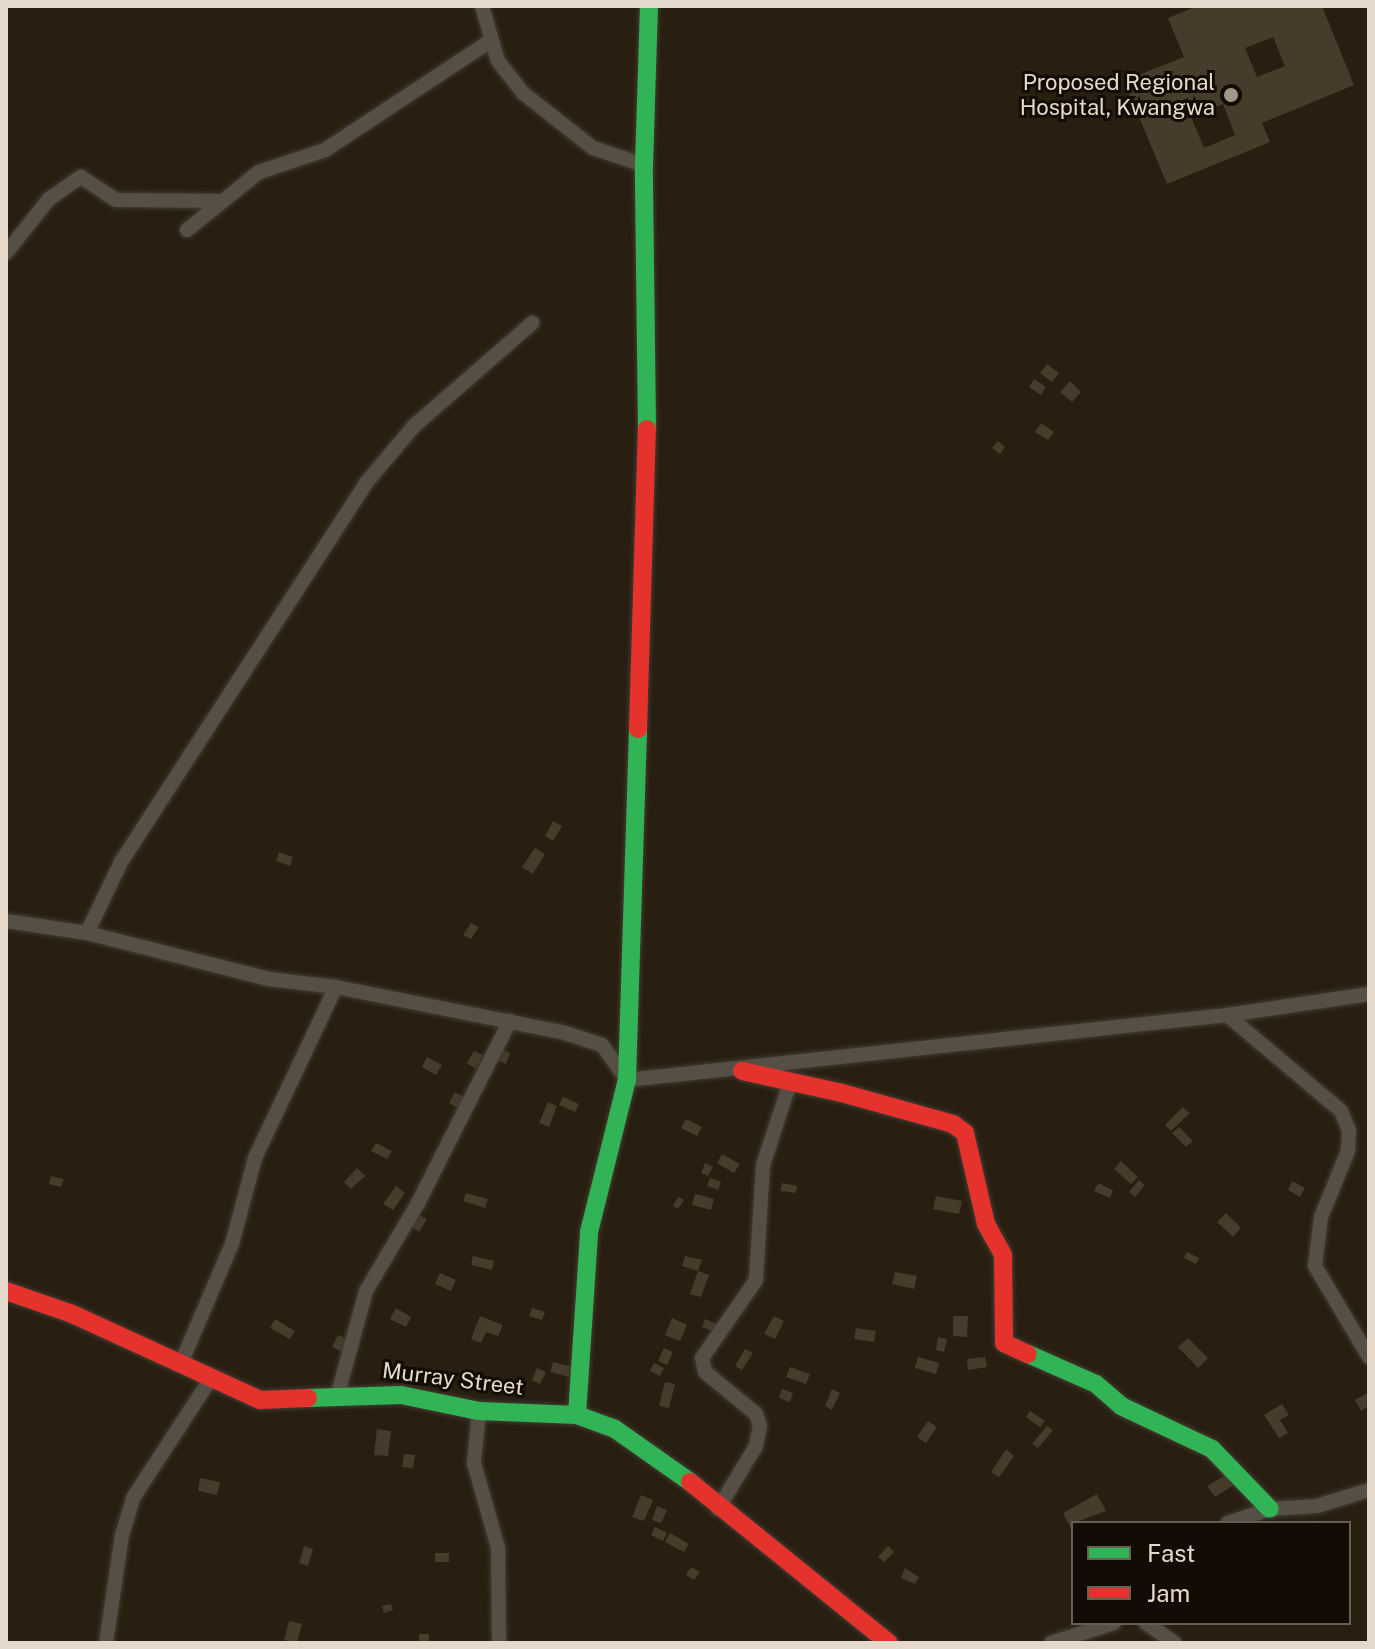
<!DOCTYPE html>
<style>
body{margin:0}
#map{position:relative;width:1375px;height:1649px;overflow:hidden;background:#281f11;font-family:"Public Sans",sans-serif}
div>[style]{position:absolute}
[style*='--x']{left:calc(var(--x)*1px);top:calc(var(--y)*1px);width:calc(var(--w)*1px);rotate:calc(var(--a)*1deg)}
.building>*{inset:0;background:#463c2c}
.roads{filter:drop-shadow(0 0 2px #433b32) drop-shadow(0 0 2px #433b32)}
.street>*{height:14px;margin:-7px;padding:0 7px;transform-origin:7px;border-radius:7px;background:#564f46}
.fast>*{height:18px;margin:-9px;padding:0 9px;transform-origin:9px;border-radius:9px;background:#30b455}
.jam>*{height:18px;margin:-9px;padding:0 9px;transform-origin:9px;border-radius:9px;background:#e5322d}
.dots>*{width:22px;height:22px;translate:-50% -50%;box-sizing:border-box;border:4px solid #130c04;border-radius:50%}
span{translate:-50% -50%;white-space:nowrap;text-align:center;line-height:1.15;-webkit-text-stroke:6px #130c04;paint-order:stroke}
.poi-label{font-size:22px;color:#e4d9cb}
.right{translate:-100% -50%;text-align:right}
.street-label{font-size:22px;color:#e4d9cb}
.frame{position:absolute;inset:0;border:8px solid #e4d9cb;pointer-events:none}
.legend{position:absolute;left:1071px;top:1521px;width:280px;height:104px;box-sizing:border-box;background:#130c04;border:2px solid #675e54;margin:0;padding:10px 14px;list-style:none;font-size:24px;color:#e4d9cb}
.legend li{display:flex;align-items:center;gap:16px;height:40px}
.legend b{width:40px;border:2px solid #675e54}
</style>
<div id="map">
<div class="building">
<i style="clip-path:polygon(evenodd,1197px 6px,1322px 6px,1354px 85px,1262px 123px,1270px 142px,1167px 184px,1124px 81px,1184px 57px,1168px 18px,1197px 6px,1273px 37px,1285px 66px,1257px 77px,1245px 48px,1273px 37px,1197px 6px,1223px 104px,1235px 135px,1204px 148px,1191px 117px,1223px 104px)"></i>
<i style="clip-path:polygon(1047px 364px,1059px 373px,1052px 382px,1040px 373px)"></i>
<i style="clip-path:polygon(1034px 379px,1046px 387px,1041px 395px,1029px 387px)"></i>
<i style="clip-path:polygon(1070px 381px,1081px 392px,1072px 402px,1060px 392px)"></i>
<i style="clip-path:polygon(1041px 423px,1054px 432px,1048px 440px,1035px 432px)"></i>
<i style="clip-path:polygon(998px 441px,1005px 447px,1000px 454px,992px 448px)"></i>
<i style="clip-path:polygon(553px 821px,562px 826px,553px 841px,545px 836px)"></i>
<i style="clip-path:polygon(535px 848px,545px 854px,533px 874px,522px 867px)"></i>
<i style="clip-path:polygon(279px 852px,293px 857px,290px 866px,276px 861px)"></i>
<i style="clip-path:polygon(471px 923px,479px 927px,471px 939px,463px 935px)"></i>
<i style="clip-path:polygon(490px 1045px,510px 1053px,506px 1064px,486px 1056px)"></i>
<i style="clip-path:polygon(474px 1051px,483px 1055px,476px 1069px,467px 1063px)"></i>
<i style="clip-path:polygon(427px 1057px,442px 1065px,436px 1075px,422px 1067px)"></i>
<i style="clip-path:polygon(455px 1092px,475px 1103px,469px 1114px,449px 1103px)"></i>
<i style="clip-path:polygon(563px 1097px,579px 1104px,575px 1112px,559px 1105px)"></i>
<i style="clip-path:polygon(548px 1102px,557px 1106px,549px 1127px,539px 1123px)"></i>
<i style="clip-path:polygon(1183px 1107px,1190px 1113px,1171px 1131px,1165px 1125px)"></i>
<i style="clip-path:polygon(686px 1119px,702px 1127px,697px 1136px,681px 1128px)"></i>
<i style="clip-path:polygon(1179px 1127px,1193px 1141px,1186px 1147px,1172px 1133px)"></i>
<i style="clip-path:polygon(376px 1143px,392px 1151px,387px 1159px,371px 1151px)"></i>
<i style="clip-path:polygon(722px 1154px,740px 1164px,734px 1173px,717px 1163px)"></i>
<i style="clip-path:polygon(1121px 1161px,1138px 1177px,1131px 1184px,1114px 1169px)"></i>
<i style="clip-path:polygon(705px 1163px,713px 1167px,708px 1176px,701px 1173px)"></i>
<i style="clip-path:polygon(357px 1168px,365px 1176px,351px 1189px,344px 1182px)"></i>
<i style="clip-path:polygon(51px 1176px,64px 1179px,61px 1187px,49px 1184px)"></i>
<i style="clip-path:polygon(710px 1178px,721px 1182px,718px 1190px,707px 1186px)"></i>
<i style="clip-path:polygon(1139px 1180px,1145px 1185px,1135px 1197px,1129px 1192px)"></i>
<i style="clip-path:polygon(1292px 1181px,1305px 1188px,1300px 1197px,1288px 1190px)"></i>
<i style="clip-path:polygon(782px 1183px,797px 1186px,796px 1193px,780px 1191px)"></i>
<i style="clip-path:polygon(1098px 1183px,1113px 1190px,1110px 1198px,1094px 1191px)"></i>
<i style="clip-path:polygon(396px 1186px,405px 1193px,393px 1210px,383px 1204px)"></i>
<i style="clip-path:polygon(466px 1193px,488px 1199px,485px 1208px,463px 1201px)"></i>
<i style="clip-path:polygon(695px 1194px,714px 1199px,711px 1210px,692px 1205px)"></i>
<i style="clip-path:polygon(936px 1196px,962px 1201px,959px 1214px,933px 1209px)"></i>
<i style="clip-path:polygon(678px 1197px,684px 1200px,678px 1209px,673px 1206px)"></i>
<i style="clip-path:polygon(1226px 1213px,1241px 1228px,1233px 1237px,1217px 1222px)"></i>
<i style="clip-path:polygon(419px 1215px,427px 1219px,419px 1232px,411px 1227px)"></i>
<i style="clip-path:polygon(1187px 1252px,1199px 1258px,1196px 1264px,1184px 1258px)"></i>
<i style="clip-path:polygon(473px 1256px,494px 1261px,492px 1270px,471px 1265px)"></i>
<i style="clip-path:polygon(685px 1256px,702px 1260px,698px 1271px,682px 1266px)"></i>
<i style="clip-path:polygon(698px 1271px,709px 1275px,701px 1297px,690px 1294px)"></i>
<i style="clip-path:polygon(895px 1272px,917px 1276px,914px 1289px,892px 1284px)"></i>
<i style="clip-path:polygon(440px 1273px,456px 1280px,451px 1291px,435px 1284px)"></i>
<i style="clip-path:polygon(396px 1308px,411px 1317px,406px 1327px,390px 1319px)"></i>
<i style="clip-path:polygon(532px 1308px,545px 1312px,542px 1320px,529px 1316px)"></i>
<i style="clip-path:polygon(480px 1316px,503px 1325px,498px 1336px,486px 1332px,481px 1343px,471px 1339px)"></i>
<i style="clip-path:polygon(774px 1316px,784px 1321px,775px 1339px,764px 1334px)"></i>
<i style="clip-path:polygon(953px 1316px,968px 1316px,967px 1337px,953px 1336px)"></i>
<i style="clip-path:polygon(672px 1318px,687px 1325px,680px 1341px,665px 1335px)"></i>
<i style="clip-path:polygon(275px 1319px,295px 1331px,290px 1339px,270px 1328px)"></i>
<i style="clip-path:polygon(705px 1319px,722px 1326px,718px 1333px,702px 1327px)"></i>
<i style="clip-path:polygon(856px 1328px,876px 1331px,874px 1342px,854px 1339px)"></i>
<i style="clip-path:polygon(338px 1335px,360px 1346px,354px 1358px,332px 1347px)"></i>
<i style="clip-path:polygon(938px 1337px,947px 1339px,944px 1352px,936px 1350px)"></i>
<i style="clip-path:polygon(1188px 1338px,1208px 1358px,1198px 1368px,1178px 1347px)"></i>
<i style="clip-path:polygon(664px 1348px,673px 1352px,667px 1365px,658px 1361px)"></i>
<i style="clip-path:polygon(745px 1349px,753px 1353px,742px 1370px,735px 1366px)"></i>
<i style="clip-path:polygon(918px 1357px,939px 1363px,936px 1374px,915px 1368px)"></i>
<i style="clip-path:polygon(985px 1357px,987px 1367px,968px 1370px,967px 1359px)"></i>
<i style="clip-path:polygon(553px 1362px,572px 1367px,569px 1377px,550px 1372px)"></i>
<i style="clip-path:polygon(654px 1363px,664px 1368px,660px 1376px,650px 1371px)"></i>
<i style="clip-path:polygon(790px 1367px,810px 1374px,806px 1384px,786px 1377px)"></i>
<i style="clip-path:polygon(537px 1368px,546px 1372px,540px 1384px,532px 1380px)"></i>
<i style="clip-path:polygon(665px 1382px,675px 1384px,669px 1408px,659px 1406px)"></i>
<i style="clip-path:polygon(782px 1389px,793px 1393px,790px 1402px,779px 1398px)"></i>
<i style="clip-path:polygon(832px 1389px,840px 1393px,832px 1410px,825px 1406px)"></i>
<i style="clip-path:polygon(1369px 1392px,1369px 1406px,1361px 1411px,1355px 1400px)"></i>
<i style="clip-path:polygon(1282px 1404px,1289px 1415px,1280px 1420px,1288px 1433px,1279px 1438px,1264px 1415px)"></i>
<i style="clip-path:polygon(1030px 1411px,1045px 1421px,1040px 1427px,1026px 1417px)"></i>
<i style="clip-path:polygon(928px 1421px,937px 1427px,926px 1443px,917px 1437px)"></i>
<i style="clip-path:polygon(1047px 1426px,1053px 1430px,1038px 1448px,1032px 1444px)"></i>
<i style="clip-path:polygon(377px 1429px,391px 1431px,388px 1456px,374px 1455px)"></i>
<i style="clip-path:polygon(1006px 1449px,1014px 1456px,999px 1477px,991px 1472px)"></i>
<i style="clip-path:polygon(404px 1454px,415px 1455px,413px 1468px,402px 1467px)"></i>
<i style="clip-path:polygon(1226px 1475px,1234px 1485px,1215px 1497px,1207px 1486px)"></i>
<i style="clip-path:polygon(200px 1478px,220px 1482px,217px 1495px,198px 1491px)"></i>
<i style="clip-path:polygon(1097px 1494px,1106px 1511px,1073px 1523px,1073px 1532px,1063px 1513px)"></i>
<i style="clip-path:polygon(641px 1495px,653px 1500px,644px 1521px,632px 1517px)"></i>
<i style="clip-path:polygon(657px 1506px,667px 1510px,661px 1523px,652px 1520px)"></i>
<i style="clip-path:polygon(655px 1527px,667px 1533px,663px 1541px,651px 1535px)"></i>
<i style="clip-path:polygon(670px 1533px,689px 1544px,684px 1552px,665px 1542px)"></i>
<i style="clip-path:polygon(304px 1546px,313px 1549px,308px 1566px,299px 1563px)"></i>
<i style="clip-path:polygon(888px 1546px,894px 1552px,884px 1562px,878px 1557px)"></i>
<i style="clip-path:polygon(435px 1553px,449px 1553px,449px 1562px,435px 1562px)"></i>
<i style="clip-path:polygon(691px 1567px,700px 1572px,694px 1580px,686px 1575px)"></i>
<i style="clip-path:polygon(905px 1568px,919px 1577px,915px 1584px,901px 1578px)"></i>
<i style="clip-path:polygon(391px 1604px,393px 1610px,384px 1613px,382px 1606px)"></i>
<i style="clip-path:polygon(289px 1621px,302px 1624px,297px 1643px,284px 1640px)"></i>
<i style="clip-path:polygon(419px 1634px,429px 1634px,429px 1643px,419px 1643px)"></i>
</div>
<div class="roads">
<div class="street">
<i style="--x:482;--y:6;--w:57;--a:73.8"></i>
<i style="--x:498;--y:61;--w:41;--a:52"></i>
<i style="--x:523;--y:93;--w:89;--a:38.2"></i>
<i style="--x:593;--y:148;--w:54;--a:18.4"></i>
<i style="--x:187;--y:230;--w:92;--a:-38.9"></i>
<i style="--x:259;--y:172;--w:70;--a:-18.4"></i>
<i style="--x:325;--y:150;--w:198;--a:-33.4"></i>
<i style="--x:6;--y:253;--w:69;--a:-51.5"></i>
<i style="--x:49;--y:199;--w:39;--a:-35"></i>
<i style="--x:81;--y:177;--w:42;--a:33.3"></i>
<i style="--x:116;--y:200;--w:105;--a:0.5"></i>
<i style="--x:6;--y:921;--w:82;--a:8.4"></i>
<i style="--x:87;--y:933;--w:188;--a:14.2"></i>
<i style="--x:269;--y:979;--w:67;--a:6.8"></i>
<i style="--x:336;--y:987;--w:230;--a:11.3"></i>
<i style="--x:562;--y:1032;--w:42;--a:18"></i>
<i style="--x:602;--y:1045;--w:43;--a:54.5"></i>
<i style="--x:627;--y:1080;--w:604;--a:-6.18"></i>
<i style="--x:1227;--y:1015;--w:144;--a:-8.4"></i>
<i style="--x:87;--y:933;--w:79;--a:-64.4"></i>
<i style="--x:121;--y:862;--w:451;--a:-57.1"></i>
<i style="--x:366;--y:483;--w:75;--a:-49.9"></i>
<i style="--x:414;--y:426;--w:157;--a:-41.1"></i>
<i style="--x:1227;--y:1015;--w:149;--a:40.1"></i>
<i style="--x:1341;--y:1111;--w:22;--a:68"></i>
<i style="--x:1349;--y:1131;--w:20;--a:93"></i>
<i style="--x:1348;--y:1151;--w:71;--a:112.2"></i>
<i style="--x:1321;--y:1217;--w:49;--a:97"></i>
<i style="--x:1315;--y:1266;--w:106;--a:59.3"></i>
<i style="--x:182;--y:1361;--w:127;--a:-66.9"></i>
<i style="--x:232;--y:1244;--w:89;--a:-75"></i>
<i style="--x:255;--y:1158;--w:189;--a:-64.7"></i>
<i style="--x:337;--y:1397;--w:110;--a:-74.7"></i>
<i style="--x:366;--y:1291;--w:102;--a:-59.4"></i>
<i style="--x:418;--y:1203;--w:204;--a:-63.2"></i>
<i style="--x:479;--y:1411;--w:52;--a:95.5"></i>
<i style="--x:474;--y:1463;--w:88;--a:74.2"></i>
<i style="--x:498;--y:1548;--w:95;--a:89.4"></i>
<i style="--x:718;--y:1509;--w:74;--a:-58.9"></i>
<i style="--x:756;--y:1446;--w:20;--a:-79"></i>
<i style="--x:760;--y:1426;--w:13;--a:-108"></i>
<i style="--x:756;--y:1414;--w:66;--a:-140.5"></i>
<i style="--x:705;--y:1372;--w:14;--a:-102"></i>
<i style="--x:702;--y:1358;--w:95;--a:-55.3"></i>
<i style="--x:756;--y:1280;--w:115;--a:-86.5"></i>
<i style="--x:763;--y:1165;--w:86;--a:-71.8"></i>
<i style="--x:1228;--y:1523;--w:44;--a:-18.4"></i>
<i style="--x:1270;--y:1509;--w:47;--a:-3.7"></i>
<i style="--x:1317;--y:1506;--w:54;--a:-17.1"></i>
<i style="--x:1146;--y:1623;--w:35;--a:35"></i>
<i style="--x:106;--y:1643;--w:109;--a:-81.6"></i>
<i style="--x:122;--y:1535;--w:39;--a:-73"></i>
<i style="--x:133;--y:1498;--w:141;--a:-56.9"></i>
<i style="--x:1051;--y:1643;--w:66;--a:-17.6"></i>
</div>
<div class="fast">
<i style="--x:647;--y:429;--w:264;--a:-90.7"></i>
<i style="--x:644;--y:165;--w:159;--a:-88.2"></i>
<i style="--x:1028;--y:1354;--w:74;--a:23.8"></i>
<i style="--x:1096;--y:1384;--w:33;--a:41"></i>
<i style="--x:1121;--y:1406;--w:101;--a:25.3"></i>
<i style="--x:1212;--y:1449;--w:83;--a:46"></i>
<i style="--x:308;--y:1398;--w:93;--a:-1.8"></i>
<i style="--x:401;--y:1395;--w:80;--a:11.6"></i>
<i style="--x:479;--y:1411;--w:98;--a:2.3"></i>
<i style="--x:577;--y:1415;--w:40;--a:20.2"></i>
<i style="--x:615;--y:1429;--w:92;--a:35.2"></i>
<i style="--x:577;--y:1415;--w:183;--a:-86.2"></i>
<i style="--x:589;--y:1232;--w:157;--a:-76"></i>
<i style="--x:627;--y:1080;--w:351;--a:-88.2"></i>
</div>
<div class="jam">
<i style="--x:638;--y:729;--w:300;--a:-88.3"></i>
<i style="--x:742;--y:1071;--w:102;--a:12.4"></i>
<i style="--x:842;--y:1093;--w:115;--a:15.6"></i>
<i style="--x:953;--y:1124;--w:15;--a:37"></i>
<i style="--x:965;--y:1133;--w:93;--a:77"></i>
<i style="--x:986;--y:1224;--w:35;--a:61"></i>
<i style="--x:1003;--y:1255;--w:88;--a:89.3"></i>
<i style="--x:1004;--y:1343;--w:26;--a:25"></i>
<i style="--x:6;--y:1291;--w:68;--a:19"></i>
<i style="--x:70;--y:1313;--w:209;--a:24.6"></i>
<i style="--x:260;--y:1400;--w:48;--a:-2.4"></i>
<i style="--x:690;--y:1482;--w:256;--a:39"></i>
</div>
</div>
<div class="dots">
<i style="left:1231px;top:95px;background:#a2988a"></i>
</div>
<div class="poi-label">
<span class="right" style="left:1215px;top:95px">Proposed Regional<br>Hospital, Kwangwa</span>
</div>
<div class="street-label">
<span style="left:453px;top:1379px;rotate:7deg">Murray Street</span>
</div>
<div class="frame"></div>
<ul class="legend">
<li><b style="height:10px;background:#30b455"></b>Fast</li>
<li><b style="height:10px;background:#e5322d"></b>Jam</li>
</ul>
</div>
